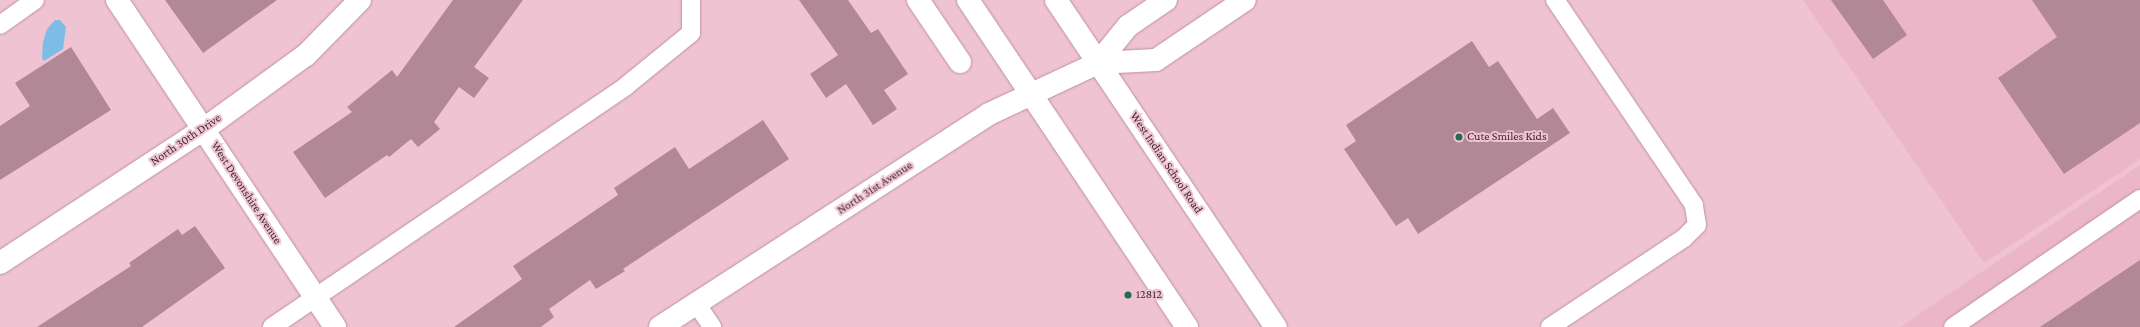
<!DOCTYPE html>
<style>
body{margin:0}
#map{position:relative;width:2140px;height:327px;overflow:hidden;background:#f0c3d2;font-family:"Crimson Pro",serif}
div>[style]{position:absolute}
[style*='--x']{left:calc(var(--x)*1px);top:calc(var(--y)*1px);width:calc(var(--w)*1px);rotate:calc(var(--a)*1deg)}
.built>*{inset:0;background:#ebb6c8}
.water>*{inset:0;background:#7cbce5}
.building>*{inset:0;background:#b28896}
.roads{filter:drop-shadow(0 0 1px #bd92a0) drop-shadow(0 0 1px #bd92a0)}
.service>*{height:18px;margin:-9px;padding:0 9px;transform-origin:9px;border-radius:9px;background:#fff}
.minor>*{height:22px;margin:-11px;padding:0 11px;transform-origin:11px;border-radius:11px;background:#fff}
.tertiary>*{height:22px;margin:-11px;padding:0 11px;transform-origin:11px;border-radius:11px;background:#fff}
.secondary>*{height:22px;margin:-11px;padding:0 11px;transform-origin:11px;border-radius:11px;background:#fff}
.dots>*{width:11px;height:11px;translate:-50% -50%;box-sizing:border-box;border:2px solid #f0c3d2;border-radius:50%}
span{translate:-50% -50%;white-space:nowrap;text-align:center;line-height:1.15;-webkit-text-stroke:4px #f0c3d2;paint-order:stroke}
.poi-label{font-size:12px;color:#3c2b31}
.left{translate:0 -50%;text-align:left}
.street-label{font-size:12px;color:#3c2b31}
</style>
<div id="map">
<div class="built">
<i style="clip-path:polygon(1803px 0,2140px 0,2140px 159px,1984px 263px)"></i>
<i style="clip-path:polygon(2140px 165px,2140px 327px,1900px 327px)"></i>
</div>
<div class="water">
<i style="clip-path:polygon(55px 20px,60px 20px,66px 27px,63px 49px,44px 61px,42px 58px,43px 42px,47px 29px)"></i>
</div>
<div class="building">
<i style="clip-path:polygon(165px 0,277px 0,203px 53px)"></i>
<i style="clip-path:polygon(453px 0,523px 0,474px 67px,489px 78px,474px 98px,459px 87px,434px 122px,440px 129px,418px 147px,411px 139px,389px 157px,387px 155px,325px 198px,293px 152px,352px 112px,347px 107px,392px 70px,397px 77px)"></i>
<i style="clip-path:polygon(799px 0,848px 0,871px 33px,878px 29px,908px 74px,884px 90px,897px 109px,873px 125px,846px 84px,826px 98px,810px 74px,838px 55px)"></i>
<i style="clip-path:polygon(1831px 0,1883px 0,1907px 35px,1873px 59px)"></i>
<i style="clip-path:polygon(2032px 0,2140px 0,2140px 123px,2064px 174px,1998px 78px,2057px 37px)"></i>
<i style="clip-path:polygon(1472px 41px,1489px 67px,1498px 61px,1537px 119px,1553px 108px,1570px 133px,1418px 234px,1408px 218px,1396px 226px,1344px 149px,1356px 141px,1346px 125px)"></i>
<i style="clip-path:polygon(71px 47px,111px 110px,0 180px,0 126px,30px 106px,15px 83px)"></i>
<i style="clip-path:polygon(763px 120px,789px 159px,623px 269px,625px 271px,596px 289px,590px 280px,549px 309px,554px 317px,541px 327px,454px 327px,522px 279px,513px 266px,618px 195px,614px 188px,675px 147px,689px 169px)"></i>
<i style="clip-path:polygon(195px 226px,225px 268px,142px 327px,37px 327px,131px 266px,129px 263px,178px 229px,182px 235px)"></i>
<i style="clip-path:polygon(2140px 260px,2140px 327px,2040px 327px)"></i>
</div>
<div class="roads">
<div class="service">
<i style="--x:0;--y:25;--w:43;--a:-35.5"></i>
<i style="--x:696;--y:303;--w:29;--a:56"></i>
<i style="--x:272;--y:327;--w:428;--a:-34.2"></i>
<i style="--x:626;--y:86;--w:84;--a:-39.2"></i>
<i style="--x:691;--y:33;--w:33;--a:-90"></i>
<i style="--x:1550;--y:327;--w:161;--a:-33.6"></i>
<i style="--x:1684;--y:238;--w:18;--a:-45"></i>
<i style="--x:1697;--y:225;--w:20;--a:-99"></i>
<i style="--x:1694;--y:205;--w:248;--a:-124.1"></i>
<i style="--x:1953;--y:327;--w:227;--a:-34.4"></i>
</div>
<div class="minor">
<i style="--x:117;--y:0;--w:393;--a:56.3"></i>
<i style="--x:918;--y:0;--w:75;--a:55.9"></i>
<i style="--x:0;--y:263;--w:244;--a:-33.3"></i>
<i style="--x:204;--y:129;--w:126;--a:-36"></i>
<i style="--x:306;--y:55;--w:77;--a:-45.5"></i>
</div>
<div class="tertiary">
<i style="--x:1098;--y:63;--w:48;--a:-51"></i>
<i style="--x:1128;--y:26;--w:46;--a:-34.4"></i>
<i style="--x:660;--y:327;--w:392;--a:-32.9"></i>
<i style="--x:989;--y:114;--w:120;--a:-25.1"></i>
<i style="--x:1098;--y:63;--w:58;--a:-3"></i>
<i style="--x:1156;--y:60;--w:107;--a:-34"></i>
</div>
<div class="secondary">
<i style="--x:968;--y:0;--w:394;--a:56.2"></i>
<i style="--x:1056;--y:0;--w:394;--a:56.1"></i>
</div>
</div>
<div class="dots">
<i style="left:1459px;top:137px;background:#24685a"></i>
<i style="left:1128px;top:295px;background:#24685a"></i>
</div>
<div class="poi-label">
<span class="left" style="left:1467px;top:137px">Cute Smiles Kids</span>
<span class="left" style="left:1136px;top:295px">12812</span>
</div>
<div class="street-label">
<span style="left:186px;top:140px;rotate:-34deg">North 30th Drive</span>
<span style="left:1166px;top:163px;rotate:56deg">West Indian School Road</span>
<span style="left:875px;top:188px;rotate:-33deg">North 31st Avenue</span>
<span style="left:246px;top:193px;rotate:57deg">West Devonshire Avenue</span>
</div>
</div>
